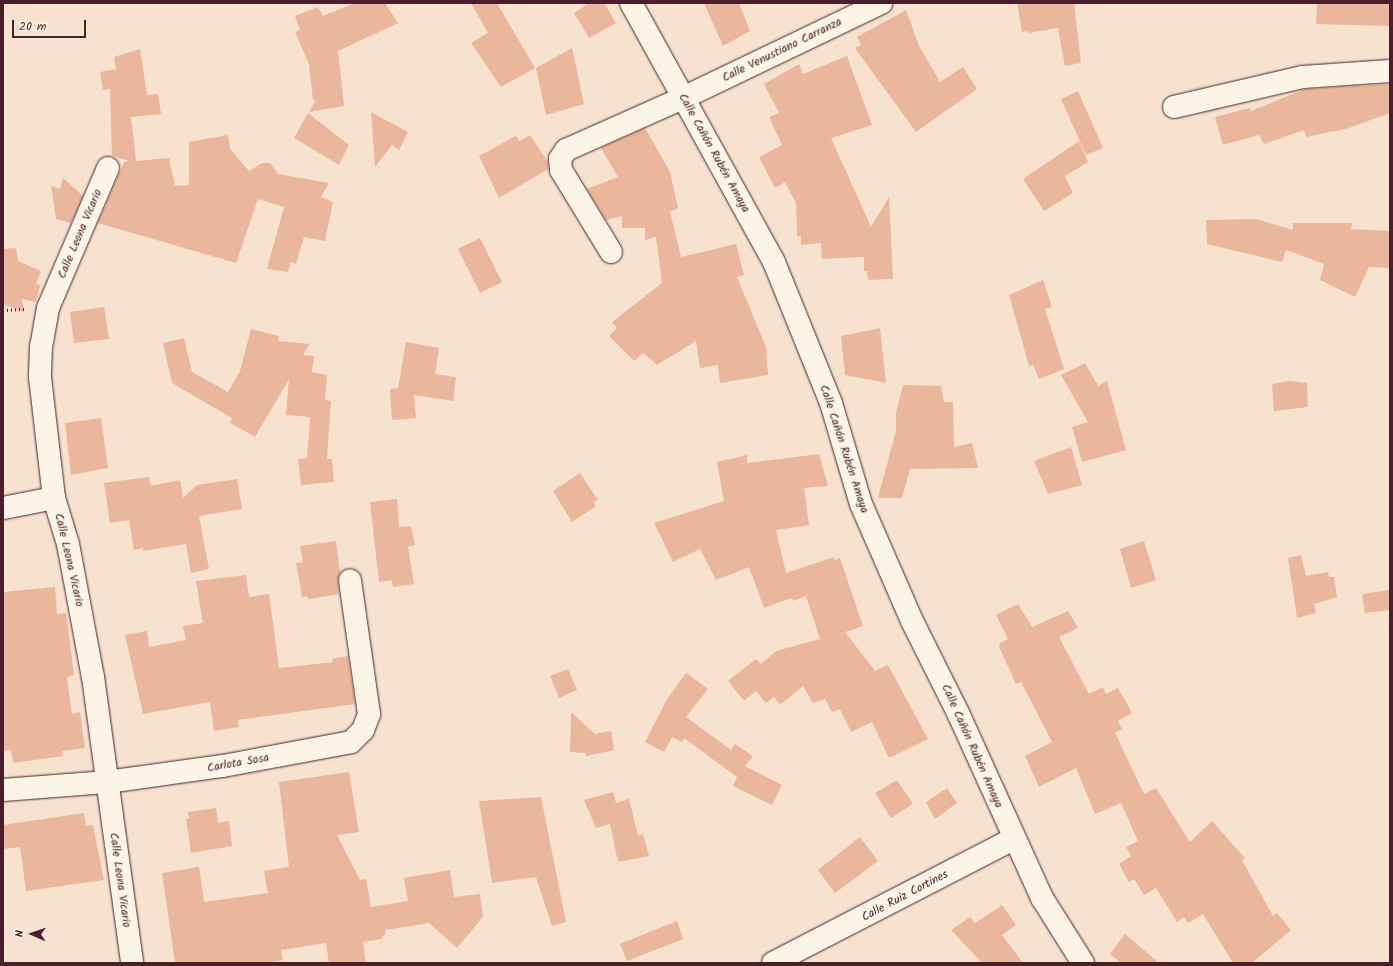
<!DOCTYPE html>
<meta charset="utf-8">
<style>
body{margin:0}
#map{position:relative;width:1393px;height:966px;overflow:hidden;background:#f7e2cf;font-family:Kalam,sans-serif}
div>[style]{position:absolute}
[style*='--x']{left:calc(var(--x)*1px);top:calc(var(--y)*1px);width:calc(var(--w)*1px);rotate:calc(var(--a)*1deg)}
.building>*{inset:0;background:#eab69c}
.path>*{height:2.5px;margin-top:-1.25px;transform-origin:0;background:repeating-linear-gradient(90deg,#4a1f2b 0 1px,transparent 0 4px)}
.roads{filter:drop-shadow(0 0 1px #4a1f2b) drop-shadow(0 0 1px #4a1f2b)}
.minor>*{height:22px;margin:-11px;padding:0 11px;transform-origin:11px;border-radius:11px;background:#fcf5e5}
.tertiary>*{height:22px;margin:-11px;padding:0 11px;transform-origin:11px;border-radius:11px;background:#fcf5e5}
span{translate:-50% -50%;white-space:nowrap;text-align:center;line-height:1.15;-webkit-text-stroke:4px #fcf5e5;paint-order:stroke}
.street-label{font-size:12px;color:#4a1f2b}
.frame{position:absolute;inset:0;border:4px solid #4a1f2b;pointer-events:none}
.north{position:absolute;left:12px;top:914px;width:40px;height:40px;-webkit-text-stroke:3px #fcf5e5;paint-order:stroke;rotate:272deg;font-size:11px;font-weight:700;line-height:16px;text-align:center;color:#4a1f2b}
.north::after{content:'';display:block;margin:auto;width:14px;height:18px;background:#4a1f2b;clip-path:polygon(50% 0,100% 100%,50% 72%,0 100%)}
.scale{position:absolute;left:12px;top:20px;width:74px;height:18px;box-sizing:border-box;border:2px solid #4a1f2b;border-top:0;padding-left:5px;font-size:12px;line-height:14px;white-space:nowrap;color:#4a1f2b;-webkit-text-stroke:3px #fcf5e5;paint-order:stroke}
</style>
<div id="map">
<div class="building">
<i style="clip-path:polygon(355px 3px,385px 3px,398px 23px,338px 51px,344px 106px,309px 112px,316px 100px,313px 100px,309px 64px,295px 32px,300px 30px,295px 16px,318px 7px,323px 16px)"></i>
<i style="clip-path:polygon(471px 3px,497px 3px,535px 68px,501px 87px,471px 43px,488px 33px)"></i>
<i style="clip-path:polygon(589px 3px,604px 3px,616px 23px,589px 38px,574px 13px)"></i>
<i style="clip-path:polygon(704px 3px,739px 3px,750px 31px,723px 46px)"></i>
<i style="clip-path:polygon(1017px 3px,1074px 3px,1081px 63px,1065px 66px,1058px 28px,1028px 33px,1028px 31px,1022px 32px)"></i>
<i style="clip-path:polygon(1317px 3px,1390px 3px,1390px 26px,1316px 24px)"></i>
<i style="clip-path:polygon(906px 10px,919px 46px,940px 82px,963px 67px,977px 89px,916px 132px,855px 48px,861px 45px,857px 37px)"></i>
<i style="clip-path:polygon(572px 48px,584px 104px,546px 115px,536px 68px)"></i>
<i style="clip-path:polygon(140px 49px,147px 95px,158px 94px,161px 114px,131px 117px,136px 161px,169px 158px,175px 186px,189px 185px,189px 142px,228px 135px,230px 149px,249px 171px,262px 163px,270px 163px,278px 174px,329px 183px,321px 197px,333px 202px,325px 241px,304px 237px,296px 264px,291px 262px,288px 272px,267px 269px,284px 207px,258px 199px,236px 263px,98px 223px,124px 162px,130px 161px,112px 156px,110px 89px,103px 90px,100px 72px,116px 69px,114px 57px)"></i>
<i style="clip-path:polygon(847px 56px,872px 125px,831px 138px,871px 227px,889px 197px,893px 279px,868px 280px,867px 271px,864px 271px,864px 257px,822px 259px,821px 243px,801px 245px,801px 236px,797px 236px,796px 203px,785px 182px,775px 188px,759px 157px,782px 145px,769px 117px,779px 113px,764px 84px,799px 64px,803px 74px)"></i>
<i style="clip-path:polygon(1390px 84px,1390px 113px,1349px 128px,1306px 137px,1304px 130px,1264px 144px,1259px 135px,1223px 145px,1215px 117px,1250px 108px,1251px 111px,1305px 89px)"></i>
<i style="clip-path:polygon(1078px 91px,1103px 148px,1086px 155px,1061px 99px)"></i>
<i style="clip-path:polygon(371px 112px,408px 132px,399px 150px,392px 145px,375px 167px)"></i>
<i style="clip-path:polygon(308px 113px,349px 145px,339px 165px,294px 138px)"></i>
<i style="clip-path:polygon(645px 128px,670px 172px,678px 208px,670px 212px,681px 257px,736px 244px,744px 275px,737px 277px,766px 347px,768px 375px,720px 383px,718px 365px,700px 368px,696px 341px,657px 365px,643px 353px,634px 361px,609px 336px,617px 328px,612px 322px,662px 283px,656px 237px,645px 240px,645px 228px,622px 228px,622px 216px,606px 220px,587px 189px,618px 177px,601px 148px)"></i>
<i style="clip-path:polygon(530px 135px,548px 162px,548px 169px,499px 198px,479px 156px,516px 136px,519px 141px)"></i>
<i style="clip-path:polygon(1079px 141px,1088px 162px,1065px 176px,1073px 193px,1044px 211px,1023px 179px)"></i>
<i style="clip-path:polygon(63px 178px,83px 196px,71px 223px,56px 219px,51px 186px,60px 189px)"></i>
<i style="clip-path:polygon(1256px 219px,1293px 230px,1293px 223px,1352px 223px,1351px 229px,1390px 231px,1390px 268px,1369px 267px,1355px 297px,1320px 280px,1324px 264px,1286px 250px,1282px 262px,1207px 244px,1206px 220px)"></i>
<i style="clip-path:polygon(480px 238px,502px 282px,480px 293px,458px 249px)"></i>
<i style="clip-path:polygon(16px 248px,18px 261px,41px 271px,36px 284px,40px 285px,36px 302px,22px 299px,24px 312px,3px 304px,3px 249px)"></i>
<i style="clip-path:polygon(1043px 280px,1052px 307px,1045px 309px,1064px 369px,1039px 379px,1033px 365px,1029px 366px,1009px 295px)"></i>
<i style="clip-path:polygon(104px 307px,109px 339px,74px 343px,70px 312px)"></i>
<i style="clip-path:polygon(880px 328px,886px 383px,845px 375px,841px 336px)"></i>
<i style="clip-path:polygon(251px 329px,279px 336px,278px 341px,310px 344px,303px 355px,314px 356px,312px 372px,327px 375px,325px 400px,331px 401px,327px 459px,332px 459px,334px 482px,301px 485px,298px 459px,307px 458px,310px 417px,286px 415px,289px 379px,255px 437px,230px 423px,232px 418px,172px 383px,163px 343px,184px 338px,192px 372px,228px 392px,240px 371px)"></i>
<i style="clip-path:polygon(406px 342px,439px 348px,435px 374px,456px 377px,453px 401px,414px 395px,416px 418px,392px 420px,390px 389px,398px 388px)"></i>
<i style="clip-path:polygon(1085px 363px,1098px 386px,1107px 381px,1126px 450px,1082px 462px,1072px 427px,1088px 422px,1061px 375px)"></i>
<i style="clip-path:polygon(1289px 381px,1307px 383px,1308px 407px,1274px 411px,1272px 384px)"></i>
<i style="clip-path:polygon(903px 385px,941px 386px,944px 402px,953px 402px,954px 447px,972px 443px,978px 468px,910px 469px,902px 498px,878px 498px,896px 431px,896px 413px)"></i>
<i style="clip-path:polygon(101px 418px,108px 468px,71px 475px,65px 423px)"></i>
<i style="clip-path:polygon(1071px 447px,1082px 485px,1048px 494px,1034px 461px)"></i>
<i style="clip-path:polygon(819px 454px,828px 486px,804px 488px,809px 525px,776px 530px,786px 573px,834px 557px,834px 560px,840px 558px,863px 626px,845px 632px,875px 671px,888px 665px,928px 739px,889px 758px,872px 722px,851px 732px,840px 709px,832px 712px,825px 699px,813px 703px,803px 686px,780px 705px,774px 697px,766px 703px,756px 691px,744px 701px,728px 681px,756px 659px,761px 664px,776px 651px,820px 639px,806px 596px,793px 601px,792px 598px,764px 608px,749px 567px,716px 580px,700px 549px,673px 562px,654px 523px,724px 501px,717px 462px,747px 455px,747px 463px)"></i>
<i style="clip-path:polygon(580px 473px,598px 500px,594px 502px,596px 506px,572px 522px,553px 491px)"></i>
<i style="clip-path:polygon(149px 477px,151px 486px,180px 480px,183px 498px,197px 485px,237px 479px,242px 509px,199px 516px,209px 569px,191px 573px,186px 544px,143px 551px,143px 548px,134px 550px,129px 520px,110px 523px,104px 483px)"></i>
<i style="clip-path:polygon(397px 499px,399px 527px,411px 526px,415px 545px,408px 547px,414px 584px,393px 587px,392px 580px,379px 582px,370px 502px)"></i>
<i style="clip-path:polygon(336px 541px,340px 573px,338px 581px,339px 594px,308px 599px,307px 596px,302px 597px,296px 563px,303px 562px,300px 546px)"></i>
<i style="clip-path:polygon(1144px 541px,1156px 580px,1131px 588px,1120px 549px)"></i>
<i style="clip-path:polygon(1301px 555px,1306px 576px,1328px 572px,1329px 577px,1334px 577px,1337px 597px,1314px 604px,1316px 613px,1297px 618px,1288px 558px)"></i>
<i style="clip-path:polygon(246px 575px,249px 597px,269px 594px,279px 668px,333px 662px,332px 659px,348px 656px,355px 704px,238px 720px,239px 727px,214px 731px,210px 702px,143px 714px,125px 635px,147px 631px,149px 647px,186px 640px,183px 626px,203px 623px,196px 581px)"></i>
<i style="clip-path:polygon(55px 587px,57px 614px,66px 613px,74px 675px,67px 677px,72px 714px,80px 712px,85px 748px,62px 751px,63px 756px,13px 763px,11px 750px,3px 751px,3px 592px)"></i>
<i style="clip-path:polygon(1390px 590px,1390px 610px,1365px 613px,1362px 594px)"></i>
<i style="clip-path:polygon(1018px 604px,1032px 627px,1068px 611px,1078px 628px,1059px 637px,1089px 694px,1103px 687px,1106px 694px,1118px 688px,1132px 713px,1118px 721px,1122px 729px,1115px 733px,1144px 794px,1156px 788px,1190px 842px,1212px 821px,1245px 858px,1242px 860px,1273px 916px,1277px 913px,1291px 930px,1252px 963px,1233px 963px,1203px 914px,1188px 923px,1184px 917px,1177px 922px,1156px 888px,1144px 895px,1134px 879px,1129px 882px,1119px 864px,1131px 856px,1126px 847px,1138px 841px,1121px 803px,1095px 814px,1076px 768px,1039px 787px,1025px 756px,1052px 742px,1021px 682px,1016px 684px,999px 647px,1000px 643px,1008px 639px,996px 615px)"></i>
<i style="clip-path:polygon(568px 669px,577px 690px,559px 698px,550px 676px)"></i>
<i style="clip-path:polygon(686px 673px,708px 689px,686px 717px,731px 750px,735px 744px,753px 756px,745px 766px,782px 785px,772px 805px,733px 786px,737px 777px,684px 738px,682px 742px,672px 737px,664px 752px,645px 742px,667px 699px)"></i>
<i style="clip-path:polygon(571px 712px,595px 734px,611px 731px,614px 750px,586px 756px,585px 753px,570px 752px)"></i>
<i style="clip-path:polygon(349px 772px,359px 832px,337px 835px,360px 880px,366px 879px,371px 907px,408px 901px,404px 878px,450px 870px,454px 897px,480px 894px,483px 917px,457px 948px,429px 923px,385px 930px,385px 935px,382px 936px,382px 939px,363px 942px,366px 963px,329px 963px,326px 943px,281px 950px,283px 960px,266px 963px,175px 963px,162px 873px,199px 867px,204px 902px,268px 893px,264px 871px,289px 867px,279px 782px)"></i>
<i style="clip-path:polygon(897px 780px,913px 804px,891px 818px,875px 793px)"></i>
<i style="clip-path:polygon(947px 788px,957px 803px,935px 819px,926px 802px)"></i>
<i style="clip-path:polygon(613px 792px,616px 803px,629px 799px,638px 835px,643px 834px,649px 856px,618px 862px,610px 824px,596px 828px,584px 800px)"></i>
<i style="clip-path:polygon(541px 797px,566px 922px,552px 926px,536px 877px,492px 883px,479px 801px)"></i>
<i style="clip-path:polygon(216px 808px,218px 823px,229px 821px,232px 846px,191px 853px,186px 819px,189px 819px,188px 812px)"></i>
<i style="clip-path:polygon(84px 813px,86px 826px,93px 825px,104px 880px,26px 891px,20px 847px,3px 849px,3px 825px)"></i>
<i style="clip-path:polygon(860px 837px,878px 861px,835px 893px,818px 870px)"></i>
<i style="clip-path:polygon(1002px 905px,1016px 925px,1002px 935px,1023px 963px,982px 963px,951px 930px,970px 917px,975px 923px)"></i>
<i style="clip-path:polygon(677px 921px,683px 939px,627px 961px,620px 944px)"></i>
<i style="clip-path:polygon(1125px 934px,1159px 963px,1121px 963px,1110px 954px)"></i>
</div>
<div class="path">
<i style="--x:3;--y:310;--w:21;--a:-3"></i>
</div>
<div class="roads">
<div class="minor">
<i style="--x:1174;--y:107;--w:132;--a:-13.1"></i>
<i style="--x:1303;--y:77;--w:87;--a:-3.9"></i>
<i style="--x:108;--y:168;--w:152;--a:113.2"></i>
<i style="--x:48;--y:308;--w:39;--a:100"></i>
<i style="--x:41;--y:346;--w:31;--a:92"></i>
<i style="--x:40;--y:377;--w:122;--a:83.4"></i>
<i style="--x:54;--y:498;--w:48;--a:73.1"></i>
<i style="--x:68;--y:544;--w:135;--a:79.4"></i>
<i style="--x:93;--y:677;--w:289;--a:82.2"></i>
<i style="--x:611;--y:252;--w:96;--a:-121.4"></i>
<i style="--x:561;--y:170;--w:11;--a:-95"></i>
<i style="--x:560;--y:159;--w:11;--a:-56"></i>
<i style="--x:566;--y:150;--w:128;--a:-24"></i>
<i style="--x:683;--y:98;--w:220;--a:-25.6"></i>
<i style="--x:3;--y:508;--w:52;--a:-11.1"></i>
<i style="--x:3;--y:790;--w:104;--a:-4.4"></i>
<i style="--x:107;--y:782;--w:117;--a:-7.9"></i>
<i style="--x:223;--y:766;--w:130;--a:-10.6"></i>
<i style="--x:351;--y:742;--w:17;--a:-45"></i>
<i style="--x:363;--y:730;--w:17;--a:-69"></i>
<i style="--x:369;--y:714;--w:135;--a:-98.1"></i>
<i style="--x:773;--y:963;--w:270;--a:-27.3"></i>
</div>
<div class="tertiary">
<i style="--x:631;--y:3;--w:296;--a:61.1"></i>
<i style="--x:774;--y:262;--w:152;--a:68"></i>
<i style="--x:831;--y:403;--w:105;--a:73.5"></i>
<i style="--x:861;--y:504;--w:128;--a:66.4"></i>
<i style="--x:912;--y:621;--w:105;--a:63.4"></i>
<i style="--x:959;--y:715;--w:201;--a:65.6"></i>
<i style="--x:1042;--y:898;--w:77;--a:57.8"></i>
</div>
</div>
<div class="street-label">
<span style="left:782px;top:50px;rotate:-26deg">Calle Venustiano Carranza</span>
<span style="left:714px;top:153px;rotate:61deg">Calle Cañón Rubén Amaya</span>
<span style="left:80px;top:234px;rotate:-67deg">Calle Leona Vicario</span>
<span style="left:844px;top:449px;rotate:72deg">Calle Cañón Rubén Amaya</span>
<span style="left:69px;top:560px;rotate:77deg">Calle Leona Vicario</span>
<span style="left:972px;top:746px;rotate:66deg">Calle Cañón Rubén Amaya</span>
<span style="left:238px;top:763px;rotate:-10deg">Carlota Sosa</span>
<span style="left:120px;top:880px;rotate:82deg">Calle Leona Vicario</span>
<span style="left:905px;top:896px;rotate:-28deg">Calle Ruiz Cortines</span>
</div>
<div class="frame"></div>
<div class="north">N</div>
<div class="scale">20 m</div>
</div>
